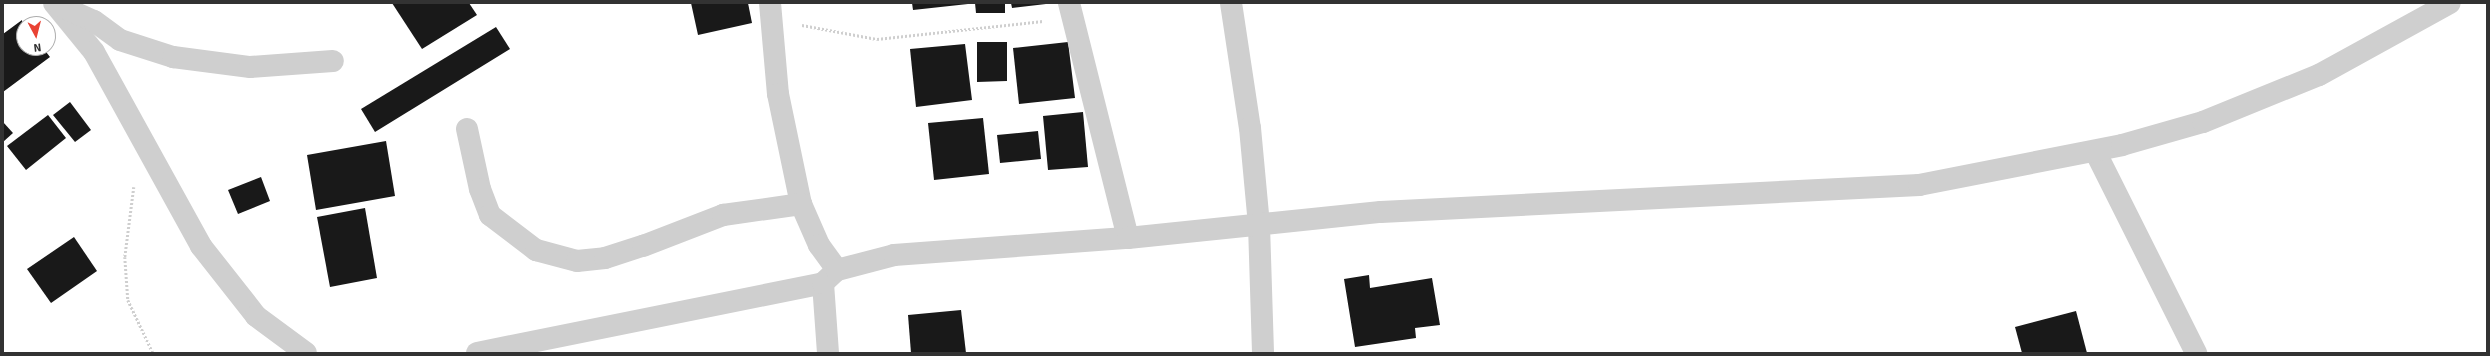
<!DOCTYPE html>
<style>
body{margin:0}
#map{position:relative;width:2490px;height:356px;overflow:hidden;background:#fff;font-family:Signika,sans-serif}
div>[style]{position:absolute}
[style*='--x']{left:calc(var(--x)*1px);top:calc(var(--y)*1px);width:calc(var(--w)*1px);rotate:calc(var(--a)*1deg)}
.building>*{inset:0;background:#191919}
.path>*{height:2.5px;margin-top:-1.25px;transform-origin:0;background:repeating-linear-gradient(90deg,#cfcfcf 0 2px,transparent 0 4px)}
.street>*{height:22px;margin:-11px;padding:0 11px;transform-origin:11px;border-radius:11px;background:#cfcfcf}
span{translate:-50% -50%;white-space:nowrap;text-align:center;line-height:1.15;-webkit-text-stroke:4px #fff;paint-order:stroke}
.frame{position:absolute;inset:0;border:4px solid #323232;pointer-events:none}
.north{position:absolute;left:16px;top:16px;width:40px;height:40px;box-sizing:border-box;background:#fff;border:1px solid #adadad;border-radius:50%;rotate:173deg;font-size:11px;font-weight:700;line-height:16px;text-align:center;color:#323232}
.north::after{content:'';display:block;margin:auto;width:14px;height:18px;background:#e94334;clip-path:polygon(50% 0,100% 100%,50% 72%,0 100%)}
</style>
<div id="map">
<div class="building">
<i style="clip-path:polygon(392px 3px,469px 3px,477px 15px,422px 49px)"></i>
<i style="clip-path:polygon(691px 3px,748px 3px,752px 23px,698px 35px)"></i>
<i style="clip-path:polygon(912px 3px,968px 3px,968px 4px,913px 10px)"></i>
<i style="clip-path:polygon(975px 3px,1005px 3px,1005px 13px,976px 13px)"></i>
<i style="clip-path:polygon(1011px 3px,1046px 3px,1046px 4px,1012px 8px)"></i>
<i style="clip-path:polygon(22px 20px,24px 48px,43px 48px,50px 57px,3px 92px,3px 34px)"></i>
<i style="clip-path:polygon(496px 27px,510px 49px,375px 132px,361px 109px)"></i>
<i style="clip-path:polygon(977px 42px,1007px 42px,1007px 81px,977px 82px)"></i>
<i style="clip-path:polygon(1068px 42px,1075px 98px,1019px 104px,1013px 48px)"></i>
<i style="clip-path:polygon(965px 44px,972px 100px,916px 107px,910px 49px)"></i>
<i style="clip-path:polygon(70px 102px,91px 130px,75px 142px,53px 115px)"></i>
<i style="clip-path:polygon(1083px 112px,1088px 167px,1048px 170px,1043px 116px)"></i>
<i style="clip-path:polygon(48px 115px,66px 138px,26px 170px,7px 146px)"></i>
<i style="clip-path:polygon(983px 118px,989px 174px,934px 180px,928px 123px)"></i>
<i style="clip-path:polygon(3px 122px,13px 133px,3px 142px)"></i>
<i style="clip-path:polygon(1038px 131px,1041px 159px,1000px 163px,997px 135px)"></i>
<i style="clip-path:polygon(386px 141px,395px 196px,316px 210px,307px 155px)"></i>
<i style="clip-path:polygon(261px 177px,270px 201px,238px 214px,228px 190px)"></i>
<i style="clip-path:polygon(365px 208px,377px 278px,330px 287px,317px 217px)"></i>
<i style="clip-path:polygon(74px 237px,97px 271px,51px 303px,27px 269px)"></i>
<i style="clip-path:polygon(1369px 275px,1370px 288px,1432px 278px,1440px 325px,1415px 328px,1416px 338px,1355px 347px,1344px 279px)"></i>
<i style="clip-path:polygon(961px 310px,966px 353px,911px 353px,908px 315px)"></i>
<i style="clip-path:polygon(2076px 311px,2087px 353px,2022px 353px,2015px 327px)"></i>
</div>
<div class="path">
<i style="--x:802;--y:25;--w:76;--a:10.6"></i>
<i style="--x:877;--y:39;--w:167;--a:-6.2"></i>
<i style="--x:134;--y:187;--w:71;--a:97.3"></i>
<i style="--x:125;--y:257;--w:43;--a:86"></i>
<i style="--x:128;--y:300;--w:59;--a:64.7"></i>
</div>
<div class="street">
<i style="--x:54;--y:3;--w:63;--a:50.8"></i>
<i style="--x:94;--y:52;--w:222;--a:61.1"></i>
<i style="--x:201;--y:246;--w:89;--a:51.8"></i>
<i style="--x:256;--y:316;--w:62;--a:36.5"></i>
<i style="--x:770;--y:3;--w:91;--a:85"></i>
<i style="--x:778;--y:94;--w:112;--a:78.2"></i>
<i style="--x:801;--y:204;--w:45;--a:66.3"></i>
<i style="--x:819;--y:245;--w:31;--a:54"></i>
<i style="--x:1069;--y:3;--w:242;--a:75.9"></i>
<i style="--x:1231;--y:3;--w:126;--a:81.4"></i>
<i style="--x:1250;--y:128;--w:97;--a:84.7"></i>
<i style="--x:1259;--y:225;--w:128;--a:88.2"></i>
<i style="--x:60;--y:6;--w:37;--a:24"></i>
<i style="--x:94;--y:21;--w:32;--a:36"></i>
<i style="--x:120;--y:40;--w:56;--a:17.8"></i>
<i style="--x:173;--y:57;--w:78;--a:7.4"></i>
<i style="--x:250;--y:67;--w:83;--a:-4.1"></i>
<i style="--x:467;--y:129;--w:61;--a:77.8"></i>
<i style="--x:480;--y:189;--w:28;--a:69"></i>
<i style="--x:490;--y:215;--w:58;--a:37.3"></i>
<i style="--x:536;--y:250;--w:42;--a:15"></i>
<i style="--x:577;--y:261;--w:28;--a:-6"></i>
<i style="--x:605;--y:258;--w:40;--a:-18"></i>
<i style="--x:643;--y:246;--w:86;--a:-21.2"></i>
<i style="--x:723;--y:215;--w:79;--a:-8"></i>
<i style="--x:2095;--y:151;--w:226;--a:63.4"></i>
<i style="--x:477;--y:353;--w:353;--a:-11.4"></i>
<i style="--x:828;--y:353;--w:70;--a:-94.1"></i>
<i style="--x:823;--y:283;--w:19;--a:-43"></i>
<i style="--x:837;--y:270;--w:59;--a:-14.7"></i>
<i style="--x:894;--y:255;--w:235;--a:-4.2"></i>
<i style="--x:1128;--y:238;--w:254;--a:-5.9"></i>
<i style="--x:1381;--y:212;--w:539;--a:-2.87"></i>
<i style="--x:1919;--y:185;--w:207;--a:-11.1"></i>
<i style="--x:2122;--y:145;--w:84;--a:-15.9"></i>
<i style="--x:2203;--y:122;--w:125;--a:-22.1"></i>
<i style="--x:2319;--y:75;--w:149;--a:-28.8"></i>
</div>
<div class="frame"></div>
<div class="north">N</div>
</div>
